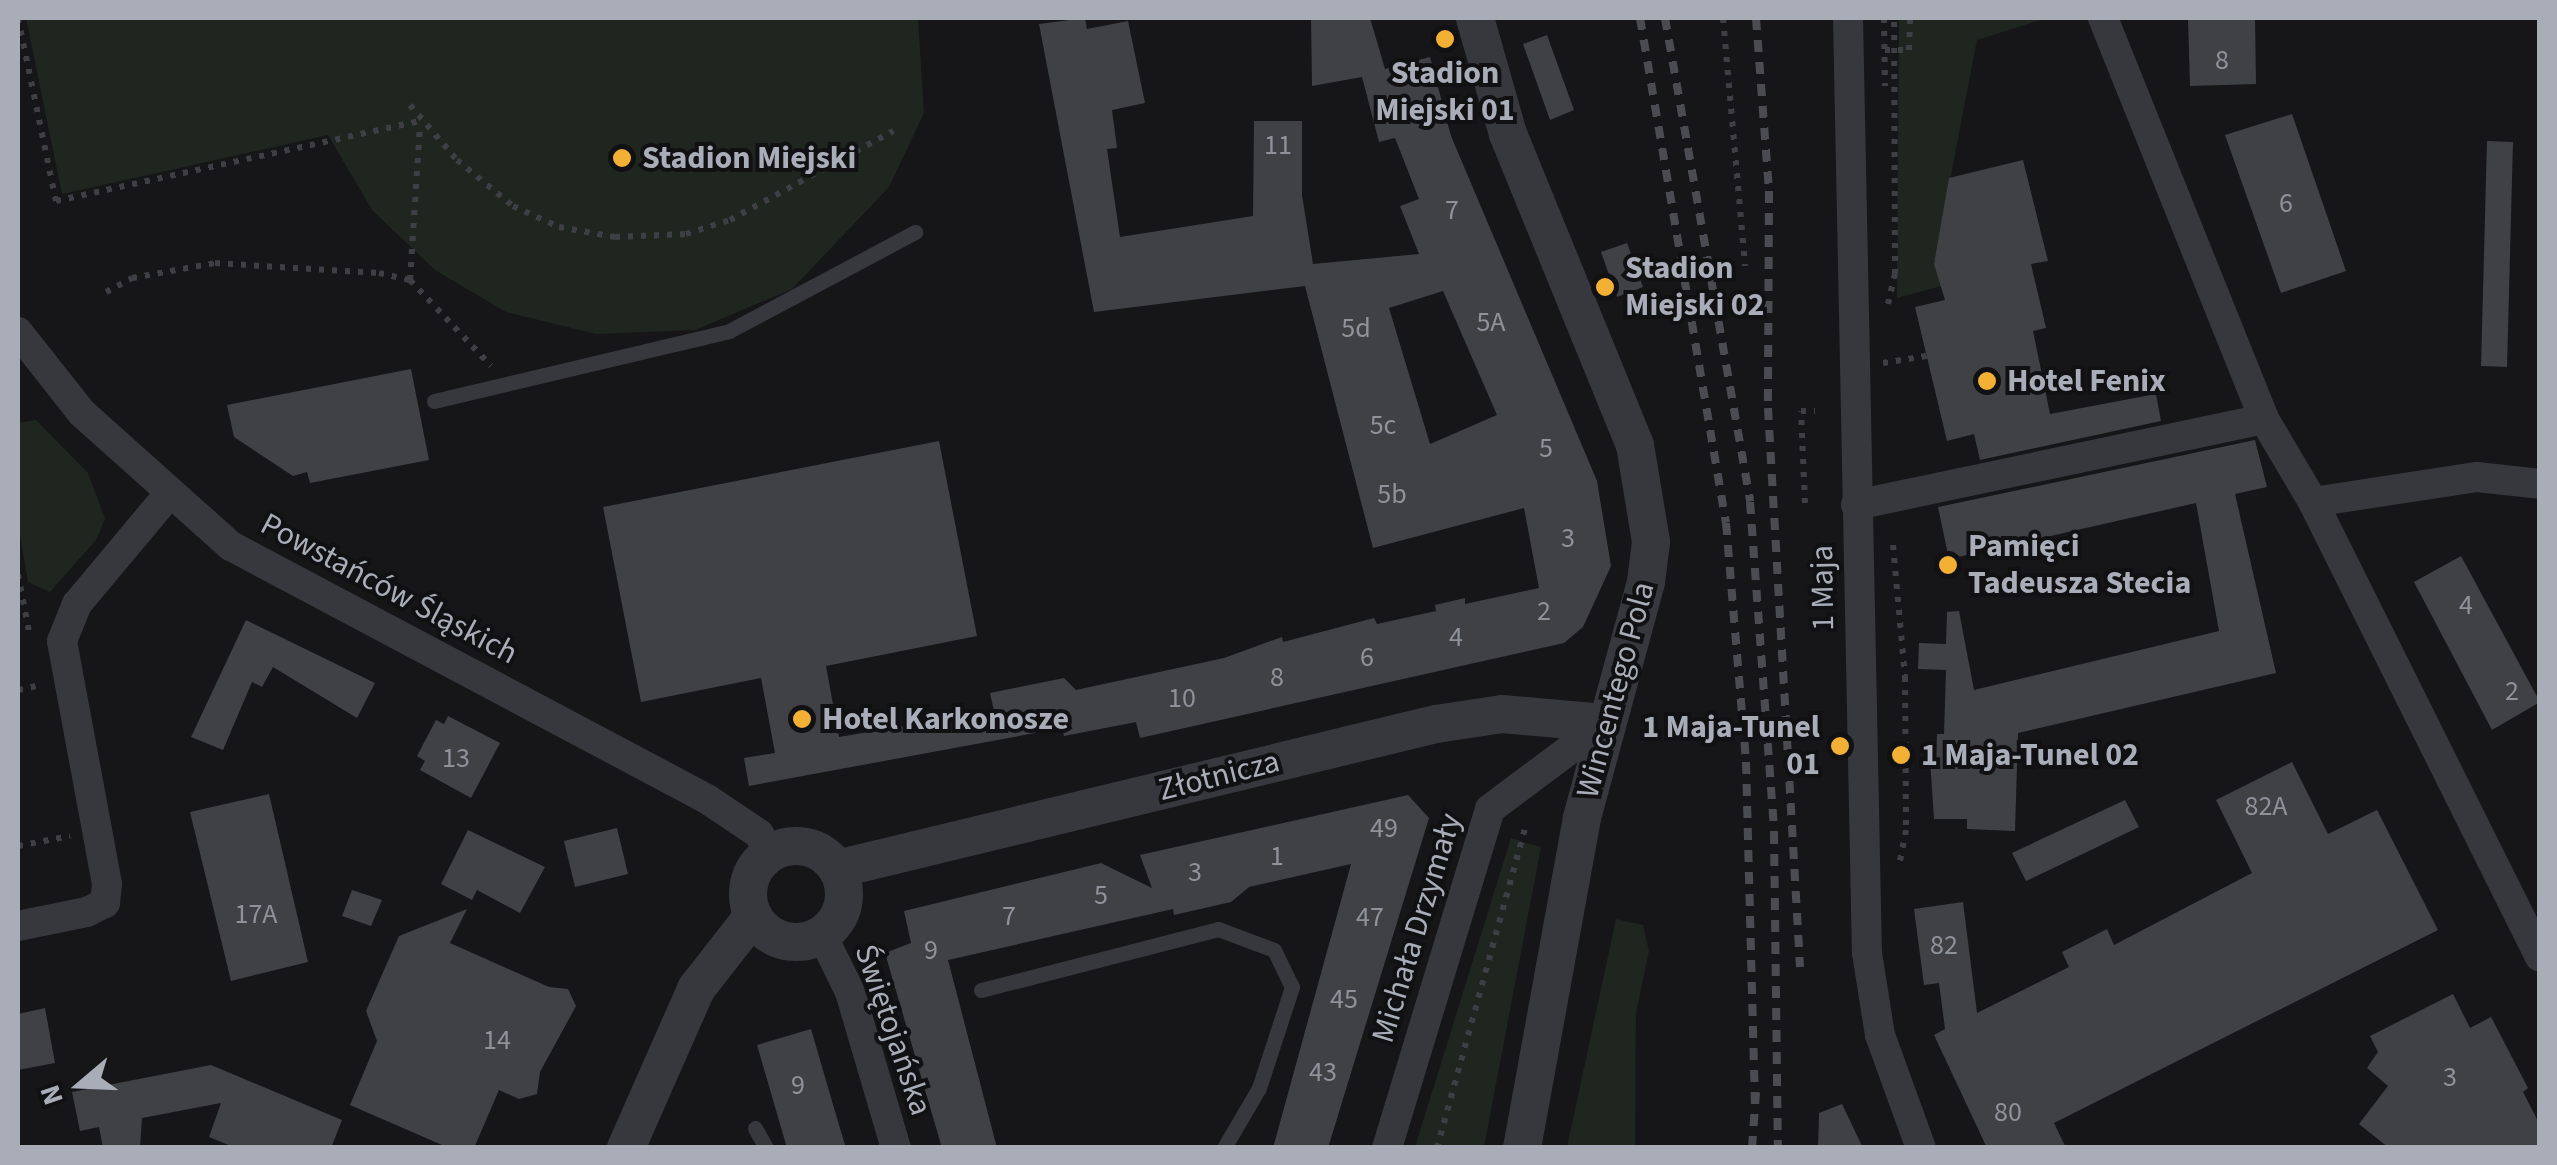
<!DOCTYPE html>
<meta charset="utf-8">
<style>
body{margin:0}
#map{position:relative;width:2557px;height:1165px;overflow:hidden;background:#161618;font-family:"Source Sans 3",sans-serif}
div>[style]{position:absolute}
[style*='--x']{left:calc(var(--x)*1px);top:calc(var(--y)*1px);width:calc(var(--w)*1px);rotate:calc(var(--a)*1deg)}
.green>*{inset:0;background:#1e261f}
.building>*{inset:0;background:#404145}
.path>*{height:6px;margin-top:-3px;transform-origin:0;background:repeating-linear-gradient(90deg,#3d3f44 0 5px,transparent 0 13px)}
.service>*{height:15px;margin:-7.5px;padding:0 7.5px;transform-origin:7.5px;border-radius:7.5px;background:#37383d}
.minor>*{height:30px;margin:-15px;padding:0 15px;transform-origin:15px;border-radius:15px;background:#37383d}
.tertiary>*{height:38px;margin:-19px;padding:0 19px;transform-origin:19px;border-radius:19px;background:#37383d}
.tertiary>.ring{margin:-19px;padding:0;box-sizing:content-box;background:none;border:38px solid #37383d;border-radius:50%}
.rail>*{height:8px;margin-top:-4px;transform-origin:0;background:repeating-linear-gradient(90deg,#4a4c52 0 12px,transparent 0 22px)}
.dots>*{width:28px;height:28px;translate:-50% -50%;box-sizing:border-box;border:5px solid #111113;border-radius:50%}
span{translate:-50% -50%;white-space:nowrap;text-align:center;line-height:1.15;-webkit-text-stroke:8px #111113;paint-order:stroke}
.number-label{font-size:28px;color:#8e929b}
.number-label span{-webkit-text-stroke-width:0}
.poi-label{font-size:32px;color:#a8adb8;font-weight:700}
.left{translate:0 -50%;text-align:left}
.right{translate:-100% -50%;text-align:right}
.street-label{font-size:32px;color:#a8adb8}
.frame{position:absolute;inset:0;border:20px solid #a8adb8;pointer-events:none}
.north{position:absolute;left:30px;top:1035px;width:100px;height:100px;-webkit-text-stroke:8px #111113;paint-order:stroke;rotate:251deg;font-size:28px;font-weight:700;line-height:40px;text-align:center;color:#a8adb8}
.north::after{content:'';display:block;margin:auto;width:35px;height:45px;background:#a8adb8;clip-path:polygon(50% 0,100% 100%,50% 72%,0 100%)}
</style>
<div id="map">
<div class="green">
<i style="clip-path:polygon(26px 18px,918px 18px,924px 113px,889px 187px,792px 289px,695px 330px,596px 334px,506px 312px,435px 270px,372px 210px,328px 135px,62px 194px)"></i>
<i style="clip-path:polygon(1899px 18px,2077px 18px,2040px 20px,1977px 40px,1934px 263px,1941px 286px,1897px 298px)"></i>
<i style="clip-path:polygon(36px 420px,88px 473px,105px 519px,96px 540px,50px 592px,28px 582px,18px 524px,18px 423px)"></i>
<i style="clip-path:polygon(1511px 838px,1541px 847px,1484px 1147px,1415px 1147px)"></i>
<i style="clip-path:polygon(1616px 919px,1643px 925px,1649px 951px,1636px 1013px,1635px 1147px,1567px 1147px)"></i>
</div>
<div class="building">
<i style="clip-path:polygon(evenodd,1085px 18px,1087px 29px,1128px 21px,1145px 103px,1112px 110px,1117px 148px,1107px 149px,1120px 237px,1253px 216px,1254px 121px,1302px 121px,1302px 195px,1313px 264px,1419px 254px,1400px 206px,1419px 199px,1395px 138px,1379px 142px,1362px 77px,1312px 86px,1311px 18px,1370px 18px,1385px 69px,1430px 57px,1451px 136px,1597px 481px,1611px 566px,1583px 627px,1564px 643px,1140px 738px,1136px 722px,1064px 736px,1062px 728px,749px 786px,744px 758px,775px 753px,761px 678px,641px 702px,603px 507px,939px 441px,977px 636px,826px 666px,839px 737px,994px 711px,990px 693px,1064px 678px,1076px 690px,1224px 658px,1282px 637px,1283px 642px,1374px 618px,1377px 624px,1436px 611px,1435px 605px,1465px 598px,1465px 604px,1539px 588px,1524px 508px,1373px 548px,1305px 286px,1094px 312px,1039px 24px,1085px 18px,1443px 291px,1497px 415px,1430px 444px,1389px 308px,1443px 291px)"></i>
<i style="clip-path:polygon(2188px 18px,2255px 19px,2256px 84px,2190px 86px)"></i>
<i style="clip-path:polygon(1547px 35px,1574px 110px,1550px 120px,1523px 44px)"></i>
<i style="clip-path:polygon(2292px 114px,2346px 271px,2281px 293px,2225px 135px)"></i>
<i style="clip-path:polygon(2487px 141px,2513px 142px,2507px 367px,2481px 366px)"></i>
<i style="clip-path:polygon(2023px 160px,2048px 261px,2031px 264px,2046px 328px,2033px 331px,2050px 414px,2156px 394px,2161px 421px,1980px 460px,1974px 434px,1947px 441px,1915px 307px,1945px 300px,1934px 264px,1949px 178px)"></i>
<i style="clip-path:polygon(1627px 243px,1643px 287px,1617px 297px,1601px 252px)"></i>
<i style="clip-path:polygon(411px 369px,429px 460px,310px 483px,307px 472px,293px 476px,234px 437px,227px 405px)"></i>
<i style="clip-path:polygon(2255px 440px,2267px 487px,2235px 494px,2276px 673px,2018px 733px,2015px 831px,1967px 829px,1967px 819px,1934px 819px,1930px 759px,1936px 759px,1937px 734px,1944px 734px,1946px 670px,1918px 669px,1919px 643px,1946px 644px,1947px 612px,1959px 611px,1974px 690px,2219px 631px,2196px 503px,1949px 559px,1938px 507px)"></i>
<i style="clip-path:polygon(2461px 556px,2540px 702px,2492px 730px,2414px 582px)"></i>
<i style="clip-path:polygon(246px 620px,375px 683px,357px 718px,273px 667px,262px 687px,252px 682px,223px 750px,191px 737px)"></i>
<i style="clip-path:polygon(448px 716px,500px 743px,471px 798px,420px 770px,425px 761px,417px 756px,436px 720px,444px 724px)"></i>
<i style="clip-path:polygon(2292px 762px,2328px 834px,2377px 810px,2438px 930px,2054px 1123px,2066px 1148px,1987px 1148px,1934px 1035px,1945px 1029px,1939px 983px,1924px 985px,1914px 909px,1963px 902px,1977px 1013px,2069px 967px,2062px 952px,2107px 929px,2114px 945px,2252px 873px,2216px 800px)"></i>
<i style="clip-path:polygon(269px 794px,308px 962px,231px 981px,190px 812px)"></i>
<i style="clip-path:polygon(1408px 795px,1429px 818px,1328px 1148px,1273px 1148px,1351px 864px,1249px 887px,1231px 902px,1174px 915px,1173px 909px,948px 960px,997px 1148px,942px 1148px,885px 953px,911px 943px,904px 911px,1101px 863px,1152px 888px,1140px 855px)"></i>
<i style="clip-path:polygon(2125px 800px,2139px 827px,2026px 881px,2012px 853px)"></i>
<i style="clip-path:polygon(617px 828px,628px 874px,575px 887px,564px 841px)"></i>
<i style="clip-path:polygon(468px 830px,545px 867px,520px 913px,477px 890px,472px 900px,441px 884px)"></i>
<i style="clip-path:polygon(352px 890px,382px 900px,371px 926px,342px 916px)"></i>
<i style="clip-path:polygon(467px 909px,450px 943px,549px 987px,568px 989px,576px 1006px,540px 1072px,537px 1094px,519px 1099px,499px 1090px,474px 1148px,449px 1148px,350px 1105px,377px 1041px,366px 1011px,399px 936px)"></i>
<i style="clip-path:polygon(2453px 994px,2470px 1028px,2491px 1017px,2528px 1088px,2523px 1092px,2540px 1125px,2540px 1148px,2389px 1148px,2359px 1124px,2388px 1086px,2367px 1068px,2378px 1052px,2370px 1036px)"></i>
<i style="clip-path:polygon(45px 1008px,55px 1063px,18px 1070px,18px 1014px)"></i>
<i style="clip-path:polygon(811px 1029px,839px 1125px,846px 1148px,787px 1148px,757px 1045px)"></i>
<i style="clip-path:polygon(211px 1065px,342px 1120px,331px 1148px,236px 1148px,209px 1137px,221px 1103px,142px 1118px,140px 1148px,103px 1148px,99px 1127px,80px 1131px,72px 1092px)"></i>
<i style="clip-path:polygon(1842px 1104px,1863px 1148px,1818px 1148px,1819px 1113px)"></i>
</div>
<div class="path">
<i style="--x:18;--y:18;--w:187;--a:78.3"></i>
<i style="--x:56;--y:201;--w:377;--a:-12.4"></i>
<i style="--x:1723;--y:18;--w:249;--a:84.9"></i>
<i style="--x:1884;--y:18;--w:68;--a:89.2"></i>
<i style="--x:1885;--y:50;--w:24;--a:0"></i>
<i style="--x:1909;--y:50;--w:32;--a:-88"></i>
<i style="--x:410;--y:105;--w:72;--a:49.5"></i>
<i style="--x:457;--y:160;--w:72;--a:39.4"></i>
<i style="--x:513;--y:206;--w:51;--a:24.5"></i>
<i style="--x:559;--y:227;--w:57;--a:10.1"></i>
<i style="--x:615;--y:237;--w:71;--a:-2.4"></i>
<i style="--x:686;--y:234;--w:46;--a:-17.7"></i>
<i style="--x:730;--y:220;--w:186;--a:-28.6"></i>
<i style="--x:410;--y:280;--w:155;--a:-86.3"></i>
<i style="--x:106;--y:292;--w:30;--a:-28"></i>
<i style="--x:132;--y:278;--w:84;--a:-10.2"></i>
<i style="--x:215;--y:263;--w:164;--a:3.5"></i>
<i style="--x:379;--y:273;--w:32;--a:13"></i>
<i style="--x:410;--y:280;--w:118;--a:46.7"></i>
<i style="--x:1888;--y:304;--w:31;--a:-77"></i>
<i style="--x:1895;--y:274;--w:256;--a:-90.2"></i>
<i style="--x:1883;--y:363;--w:50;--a:-9.3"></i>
<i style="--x:1805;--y:503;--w:92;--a:-92.5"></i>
<i style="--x:1801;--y:411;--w:14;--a:0"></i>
<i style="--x:1893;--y:545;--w:133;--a:84.8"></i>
<i style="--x:1905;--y:677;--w:153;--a:89.6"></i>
<i style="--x:1906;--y:830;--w:32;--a:101"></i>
<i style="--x:18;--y:574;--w:64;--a:79.2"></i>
<i style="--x:18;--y:690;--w:24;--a:-12"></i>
<i style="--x:18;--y:846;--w:53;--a:-10.9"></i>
<i style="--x:1437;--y:1148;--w:336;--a:-74.6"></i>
</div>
<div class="service">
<i style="--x:434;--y:401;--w:303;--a:-13.3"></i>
<i style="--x:729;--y:331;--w:211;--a:-28"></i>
<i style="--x:981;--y:990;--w:245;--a:-14.4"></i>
<i style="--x:1218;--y:929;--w:60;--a:20.6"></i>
<i style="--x:1274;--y:950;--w:41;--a:64.1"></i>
<i style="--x:1292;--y:987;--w:106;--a:108.1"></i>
<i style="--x:1259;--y:1088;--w:69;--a:120.3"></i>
<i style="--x:755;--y:1128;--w:23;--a:61"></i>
</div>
<div class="minor">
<i style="--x:1848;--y:18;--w:935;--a:88.84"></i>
<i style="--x:1867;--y:953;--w:83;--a:81"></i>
<i style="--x:1880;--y:1035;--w:120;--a:70.1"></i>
<i style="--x:2103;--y:18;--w:432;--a:68.1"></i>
<i style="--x:2264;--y:419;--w:96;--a:59.4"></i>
<i style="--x:2313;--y:502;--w:508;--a:63.49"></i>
<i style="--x:18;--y:332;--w:103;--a:51.7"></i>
<i style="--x:82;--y:413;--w:200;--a:41.8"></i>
<i style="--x:231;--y:546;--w:539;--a:27.99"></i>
<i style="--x:707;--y:799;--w:63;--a:33.9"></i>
<i style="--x:759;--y:834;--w:22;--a:63"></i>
<i style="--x:2313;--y:502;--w:166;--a:-8.7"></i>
<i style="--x:2477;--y:477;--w:63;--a:6.3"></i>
<i style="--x:1856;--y:505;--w:417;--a:-11.9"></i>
<i style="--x:18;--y:926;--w:70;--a:-11.5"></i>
<i style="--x:87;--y:912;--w:20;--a:-27"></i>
<i style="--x:105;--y:903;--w:19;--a:-84"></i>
<i style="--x:107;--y:884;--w:247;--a:-100.5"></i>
<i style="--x:62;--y:641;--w:40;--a:-68"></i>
<i style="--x:77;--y:604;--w:142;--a:-50.1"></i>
<i style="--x:822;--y:935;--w:64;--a:63.8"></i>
<i style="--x:850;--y:992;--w:163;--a:73.6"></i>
<i style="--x:1387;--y:1148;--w:354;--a:-73.1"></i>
<i style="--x:1490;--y:809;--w:144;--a:-36.8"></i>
</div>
<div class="tertiary">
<i style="--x:1475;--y:18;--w:121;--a:74.1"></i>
<i style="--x:1508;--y:134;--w:336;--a:67.8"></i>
<i style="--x:1635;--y:445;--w:98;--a:80.6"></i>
<i style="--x:1651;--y:542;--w:40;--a:97.1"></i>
<i style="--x:1646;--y:582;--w:245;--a:105.2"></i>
<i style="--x:1582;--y:818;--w:335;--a:100.3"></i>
<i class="ring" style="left:748px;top:846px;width:58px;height:58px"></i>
<i style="--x:837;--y:869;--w:616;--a:-13.61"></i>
<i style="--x:1436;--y:724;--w:67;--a:-8.6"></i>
<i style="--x:1502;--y:714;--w:103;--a:5"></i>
<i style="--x:626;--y:1148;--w:174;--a:-66.2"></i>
<i style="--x:696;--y:989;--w:93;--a:-52"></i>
</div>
<div class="rail">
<i style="--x:1640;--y:18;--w:512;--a:80.34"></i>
<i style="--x:1726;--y:523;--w:240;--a:85.2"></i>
<i style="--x:1746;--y:762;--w:342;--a:88.5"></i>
<i style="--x:1665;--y:18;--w:491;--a:80"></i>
<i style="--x:1750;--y:502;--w:331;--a:85.8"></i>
<i style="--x:1774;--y:832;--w:316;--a:89.3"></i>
<i style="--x:1756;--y:18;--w:173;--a:85.7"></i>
<i style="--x:1769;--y:191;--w:217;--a:90.3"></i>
<i style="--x:1768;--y:408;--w:560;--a:86.72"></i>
<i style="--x:1752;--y:1148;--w:56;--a:-85.9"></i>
</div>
<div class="dots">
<i style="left:1445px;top:39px;background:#f2b134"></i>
<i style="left:622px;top:158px;background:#f2b134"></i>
<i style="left:1605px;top:287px;background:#f2b134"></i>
<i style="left:1987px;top:381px;background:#f2b134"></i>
<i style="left:1948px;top:565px;background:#f2b134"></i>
<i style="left:802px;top:719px;background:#f2b134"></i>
<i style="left:1840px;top:746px;background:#f2b134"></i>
<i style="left:1901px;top:755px;background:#f2b134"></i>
</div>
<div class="number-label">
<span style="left:2222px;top:60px">8</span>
<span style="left:1278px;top:145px">11</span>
<span style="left:2286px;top:203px">6</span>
<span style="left:1452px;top:210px">7</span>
<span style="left:1491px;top:322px">5A</span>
<span style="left:1356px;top:328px">5d</span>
<span style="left:1383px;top:425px">5c</span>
<span style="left:1546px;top:448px">5</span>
<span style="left:1392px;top:494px">5b</span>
<span style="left:1568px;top:538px">3</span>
<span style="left:2466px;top:605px">4</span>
<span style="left:1544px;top:611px">2</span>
<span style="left:1456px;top:637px">4</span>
<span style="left:1367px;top:657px">6</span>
<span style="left:1277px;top:677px">8</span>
<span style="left:2512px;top:691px">2</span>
<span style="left:1182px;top:698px">10</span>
<span style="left:456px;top:758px">13</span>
<span style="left:2266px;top:806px">82A</span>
<span style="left:1384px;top:828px">49</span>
<span style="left:1277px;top:856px">1</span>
<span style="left:1195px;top:872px">3</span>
<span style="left:1101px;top:895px">5</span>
<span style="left:256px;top:914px">17A</span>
<span style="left:1009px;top:916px">7</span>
<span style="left:1370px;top:917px">47</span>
<span style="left:1944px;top:945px">82</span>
<span style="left:931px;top:950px">9</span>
<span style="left:1344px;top:999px">45</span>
<span style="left:497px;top:1040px">14</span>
<span style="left:1323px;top:1072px">43</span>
<span style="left:2450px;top:1077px">3</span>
<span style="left:798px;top:1085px">9</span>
<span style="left:2008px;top:1112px">80</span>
</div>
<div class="poi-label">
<span style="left:1445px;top:92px">Stadion<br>Miejski 01</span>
<span class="left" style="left:642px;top:158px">Stadion Miejski</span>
<span class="left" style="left:1625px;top:287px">Stadion<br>Miejski 02</span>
<span class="left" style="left:2007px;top:381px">Hotel Fenix</span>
<span class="left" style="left:1968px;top:565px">Pamięci<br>Tadeusza Stecia</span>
<span class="left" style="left:822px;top:719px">Hotel Karkonosze</span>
<span class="right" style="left:1820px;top:746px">1 Maja-Tunel<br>01</span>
<span class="left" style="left:1921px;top:755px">1 Maja-Tunel 02</span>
</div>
<div class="street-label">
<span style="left:1823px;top:588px;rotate:-91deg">1 Maja</span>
<span style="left:389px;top:589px;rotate:28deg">Powstańców Śląskich</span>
<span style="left:1616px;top:690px;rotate:-75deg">Wincentego Pola</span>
<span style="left:1219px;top:776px;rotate:-14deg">Złotnicza</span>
<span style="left:1417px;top:928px;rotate:-73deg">Michała Drzymały</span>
<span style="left:893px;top:1030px;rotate:71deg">Świętojańska</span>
</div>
<div class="frame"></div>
<div class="north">N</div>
</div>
